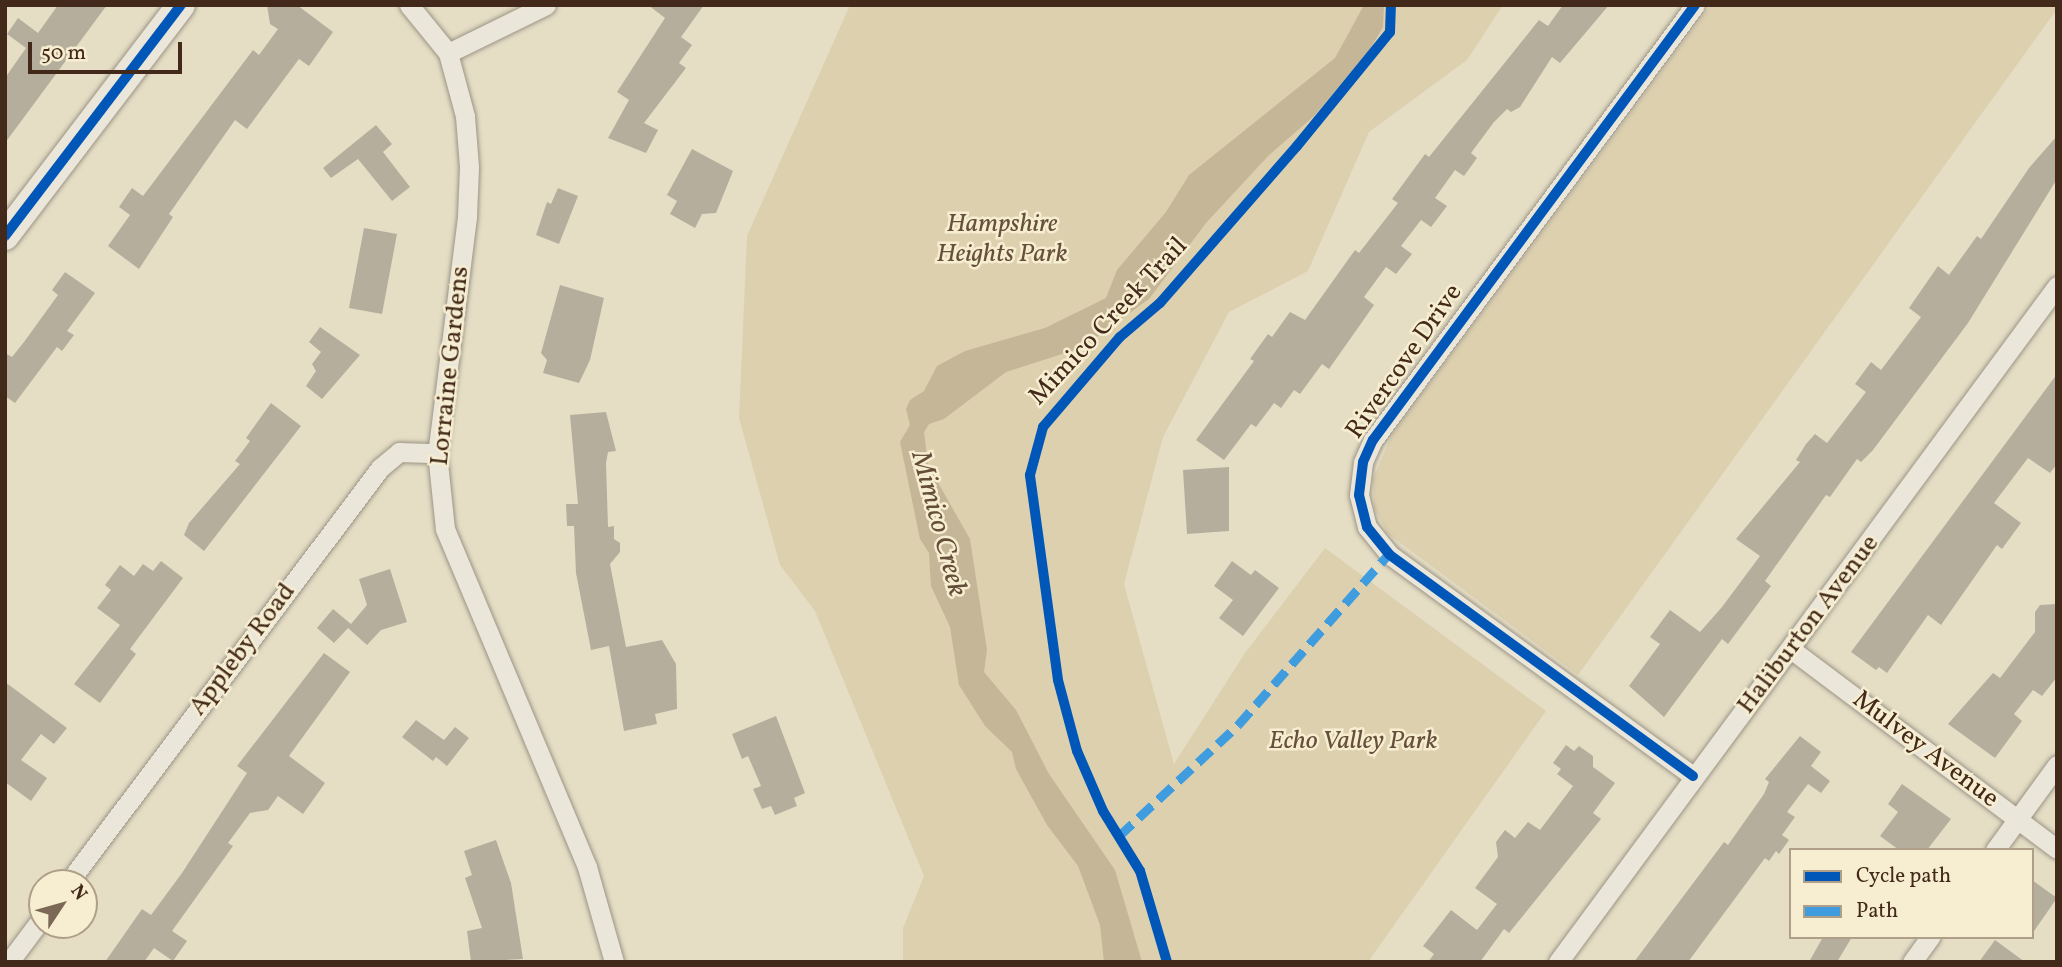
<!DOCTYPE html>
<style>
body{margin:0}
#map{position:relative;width:2062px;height:967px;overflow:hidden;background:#e5dec5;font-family:Vollkorn,serif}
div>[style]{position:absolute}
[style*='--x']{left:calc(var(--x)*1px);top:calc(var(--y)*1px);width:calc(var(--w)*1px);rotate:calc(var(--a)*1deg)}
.green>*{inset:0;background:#dcd0af}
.water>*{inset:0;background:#c4b696}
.building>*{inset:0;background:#b5ae9d}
.roads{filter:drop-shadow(0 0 2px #9c9485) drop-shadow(0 0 2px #9c9485)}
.street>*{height:19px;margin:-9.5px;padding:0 9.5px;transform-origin:9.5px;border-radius:9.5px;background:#eae6d9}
.secondary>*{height:28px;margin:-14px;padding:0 14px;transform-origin:14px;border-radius:14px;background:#eae6d9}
.quiet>*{height:9px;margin-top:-4.5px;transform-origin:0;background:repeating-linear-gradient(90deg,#3f9cdf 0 18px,transparent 0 27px)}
.cycleway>*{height:10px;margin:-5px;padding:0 5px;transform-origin:5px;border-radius:5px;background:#0057b8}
span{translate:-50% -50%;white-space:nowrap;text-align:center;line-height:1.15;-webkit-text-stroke:5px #f7eed1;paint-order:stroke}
.park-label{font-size:26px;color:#66503b;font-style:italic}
.street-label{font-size:26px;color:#42291a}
.water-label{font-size:28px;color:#654e39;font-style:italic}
.frame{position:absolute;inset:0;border:7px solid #42291a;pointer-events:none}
.legend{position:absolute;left:1789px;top:848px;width:245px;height:91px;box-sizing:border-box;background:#f7eed1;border:2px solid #af9f88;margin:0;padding:9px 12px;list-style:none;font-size:21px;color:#42291a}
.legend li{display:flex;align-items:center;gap:14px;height:35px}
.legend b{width:35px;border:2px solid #af9f88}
.north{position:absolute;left:28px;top:869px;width:70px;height:70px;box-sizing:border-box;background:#f7eed1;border:2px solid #af9f88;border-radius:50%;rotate:54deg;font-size:19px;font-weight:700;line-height:28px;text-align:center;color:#42291a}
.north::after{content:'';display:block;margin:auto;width:24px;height:32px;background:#7b6856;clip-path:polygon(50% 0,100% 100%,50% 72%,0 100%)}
.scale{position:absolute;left:28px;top:42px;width:154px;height:32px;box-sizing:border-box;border:4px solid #42291a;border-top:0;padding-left:9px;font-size:21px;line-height:24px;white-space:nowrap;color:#42291a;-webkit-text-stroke:5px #f7eed1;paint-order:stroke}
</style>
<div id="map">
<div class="green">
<i style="clip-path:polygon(850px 5px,1503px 5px,1467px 60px,1369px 132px,1308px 271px,1229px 312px,1163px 437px,1124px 584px,1174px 764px,1245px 653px,1325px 548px,1546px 711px,1368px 962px,903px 962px,903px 928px,924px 876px,815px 611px,780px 565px,739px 418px,747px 236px)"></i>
<i style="clip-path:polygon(1711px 5px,2057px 5px,2057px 9px,1578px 675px,1387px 533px,1374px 507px,1373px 479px,1392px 435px)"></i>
</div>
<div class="water">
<i style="clip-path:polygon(1364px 5px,1384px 5px,1383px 27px,1370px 49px,1314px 116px,1269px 155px,1206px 223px,1149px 299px,1081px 348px,1006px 372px,944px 419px,929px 424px,924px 432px,928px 465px,970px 539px,987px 650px,984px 672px,1016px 710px,1049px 774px,1115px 870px,1142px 962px,1104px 962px,1100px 925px,1078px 866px,1047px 825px,1016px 769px,1012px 752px,985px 726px,959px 685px,950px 627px,931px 586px,929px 553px,920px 539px,900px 442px,910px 425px,906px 409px,910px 400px,924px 391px,937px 366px,965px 351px,1045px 328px,1106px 298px,1117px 270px,1166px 212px,1189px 175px,1335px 58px)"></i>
</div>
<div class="building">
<i style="clip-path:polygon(58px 5px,107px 5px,5px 143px,5px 78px,26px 48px,7px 34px,18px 18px,38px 33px)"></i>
<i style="clip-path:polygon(267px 5px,297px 5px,333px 32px,309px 66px,299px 59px,247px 129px,235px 120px,169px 214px,173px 217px,139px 269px,108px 246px,130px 215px,119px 207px,132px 188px,143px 196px,253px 50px,259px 55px,278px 29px,270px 24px)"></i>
<i style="clip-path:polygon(648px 5px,704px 5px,681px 37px,692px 45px,679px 63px,686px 68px,644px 123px,658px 130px,646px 153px,608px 138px,629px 100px,617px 92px,665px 18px)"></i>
<i style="clip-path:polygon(1563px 5px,1609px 5px,1560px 63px,1552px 57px,1520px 107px,1511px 112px,1507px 109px,1494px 122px,1471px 153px,1477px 158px,1464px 176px,1455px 170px,1435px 198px,1447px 206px,1431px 227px,1421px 220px,1401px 246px,1412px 254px,1396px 274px,1386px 267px,1364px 297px,1374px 305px,1329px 369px,1322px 364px,1300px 394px,1294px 390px,1281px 408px,1274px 403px,1256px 427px,1251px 424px,1224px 460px,1196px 440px,1254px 361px,1250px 359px,1268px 334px,1272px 337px,1290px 312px,1305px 320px,1355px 250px,1359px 253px,1398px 203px,1392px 199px,1425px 154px,1429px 157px,1539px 20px,1548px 26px)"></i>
<i style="clip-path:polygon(376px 125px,392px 144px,383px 152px,410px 187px,392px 201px,358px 159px,331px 178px,323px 168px)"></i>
<i style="clip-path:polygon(2057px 136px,2057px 179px,1968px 323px,1873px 450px,1861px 462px,1857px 459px,1830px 497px,1826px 495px,1765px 581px,1771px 586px,1728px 644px,1722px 639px,1664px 717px,1629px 686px,1660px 644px,1650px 637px,1670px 610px,1700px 632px,1722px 607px,1760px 556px,1736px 539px,1800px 462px,1796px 460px,1806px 444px,1815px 434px,1827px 443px,1866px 392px,1855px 384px,1871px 362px,1881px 370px,1921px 317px,1909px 308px,1938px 266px,1949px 275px,1977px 236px,1981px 239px,2029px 168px)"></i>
<i style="clip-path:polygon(692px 149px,733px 171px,716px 213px,702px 214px,695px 228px,670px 214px,677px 201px,667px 195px)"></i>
<i style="clip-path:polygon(558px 188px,578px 196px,559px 244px,536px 235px,547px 202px,551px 204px)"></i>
<i style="clip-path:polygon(364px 228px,397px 234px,382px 314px,349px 308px)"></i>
<i style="clip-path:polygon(65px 272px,95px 293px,67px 331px,74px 335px,62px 351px,57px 347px,15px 403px,5px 396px,5px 353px,12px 357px,24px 342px,58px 295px,52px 290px)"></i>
<i style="clip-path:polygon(560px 285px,604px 298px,590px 360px,579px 383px,543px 373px,547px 360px,541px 353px)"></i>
<i style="clip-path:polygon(320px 327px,360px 355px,322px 399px,306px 386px,316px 371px,312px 364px,321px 352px,309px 342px)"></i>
<i style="clip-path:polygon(2057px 374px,2057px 464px,2050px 473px,2028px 458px,1994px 503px,2021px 523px,2002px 549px,1997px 545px,1941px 625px,1928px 615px,1887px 673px,1879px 667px,1876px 670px,1851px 652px)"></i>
<i style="clip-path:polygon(271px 403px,301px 426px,204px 551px,184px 535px,189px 523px,240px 464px,235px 461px,250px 441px,246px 438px)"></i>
<i style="clip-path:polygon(606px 412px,616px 451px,608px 452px,606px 463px,608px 527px,614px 526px,614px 539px,620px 543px,620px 552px,610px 564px,626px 647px,662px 640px,676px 664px,677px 709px,655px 714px,657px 724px,624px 731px,609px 646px,591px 650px,576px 573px,574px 526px,567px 526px,566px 504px,578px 504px,570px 415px)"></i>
<i style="clip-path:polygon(1229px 467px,1229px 531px,1187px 534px,1183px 470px)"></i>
<i style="clip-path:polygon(161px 561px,183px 578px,130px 649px,136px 654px,100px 703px,74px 684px,120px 625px,97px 608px,111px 590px,105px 585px,120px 565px,134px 576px,143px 564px,153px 571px)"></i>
<i style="clip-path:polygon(1232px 561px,1251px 575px,1255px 570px,1279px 588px,1243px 636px,1219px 618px,1233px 600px,1214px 586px)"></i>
<i style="clip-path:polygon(390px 569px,407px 622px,381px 630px,367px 645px,348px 628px,334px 643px,317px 628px,333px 609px,351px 624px,367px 605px,359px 579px)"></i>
<i style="clip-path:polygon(2057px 604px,2057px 677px,2042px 696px,2033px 690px,2014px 714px,2022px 721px,1995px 758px,1948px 724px,1993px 673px,2000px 678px,2035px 632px,2035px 612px,2040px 605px)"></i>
<i style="clip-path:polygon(324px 653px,350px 672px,289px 756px,325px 783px,303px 814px,278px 796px,268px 810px,250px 813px,228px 843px,233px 846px,172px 931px,187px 941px,173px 961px,154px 948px,144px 962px,105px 962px,142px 909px,151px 915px,182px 873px,247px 773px,237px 766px)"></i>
<i style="clip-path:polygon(5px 682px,67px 728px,54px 744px,41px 734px,21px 760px,47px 778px,31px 801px,5px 782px)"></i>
<i style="clip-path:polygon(776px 716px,805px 793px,794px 798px,797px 806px,775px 815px,771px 806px,762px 809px,753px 789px,761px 786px,748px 756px,742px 759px,732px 734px)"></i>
<i style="clip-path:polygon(416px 720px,444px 740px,455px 727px,469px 738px,447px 766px,436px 757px,433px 761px,402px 737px)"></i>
<i style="clip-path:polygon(1800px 736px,1821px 752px,1811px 766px,1830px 781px,1821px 793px,1808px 784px,1787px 812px,1795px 817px,1782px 835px,1789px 840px,1779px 854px,1776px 851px,1769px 861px,1765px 858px,1688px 962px,1634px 962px,1724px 842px,1728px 845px,1764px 794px,1769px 782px,1765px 779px)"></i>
<i style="clip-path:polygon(1566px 745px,1574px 751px,1579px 746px,1593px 756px,1593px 767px,1615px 783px,1593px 813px,1601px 819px,1509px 933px,1504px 929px,1480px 962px,1428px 962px,1434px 954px,1423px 946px,1451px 910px,1477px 930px,1497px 904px,1475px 888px,1498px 857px,1496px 842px,1505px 830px,1515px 838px,1528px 822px,1540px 830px,1573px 786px,1557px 774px,1561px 769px,1553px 763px)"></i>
<i style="clip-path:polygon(1902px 784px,1951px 819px,1927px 850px,1899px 850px,1880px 836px,1898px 812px,1888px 804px)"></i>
<i style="clip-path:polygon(496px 840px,511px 883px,523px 959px,471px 962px,467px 931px,482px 928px,465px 878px,472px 875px,464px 851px)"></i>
<i style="clip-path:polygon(2032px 880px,2057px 898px,2032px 934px)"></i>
<i style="clip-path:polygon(1823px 937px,1852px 937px,1837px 962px,1809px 962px)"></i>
<i style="clip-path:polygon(1995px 940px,2025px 962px,1979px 962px)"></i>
</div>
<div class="roads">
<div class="street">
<i style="--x:409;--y:5;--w:62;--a:50.9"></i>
<i style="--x:448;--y:53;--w:65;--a:74.9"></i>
<i style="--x:465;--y:116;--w:51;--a:85.5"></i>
<i style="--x:469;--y:167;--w:50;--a:92.3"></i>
<i style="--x:467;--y:217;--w:238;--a:97.2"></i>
<i style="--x:437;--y:453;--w:76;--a:84"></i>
<i style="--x:445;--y:529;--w:367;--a:67.2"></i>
<i style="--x:587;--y:867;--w:99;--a:74.1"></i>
<i style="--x:448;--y:53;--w:109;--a:-26.1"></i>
<i style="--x:1792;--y:650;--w:331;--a:36.9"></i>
<i style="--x:1693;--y:776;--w:376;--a:-143.9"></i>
<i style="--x:1389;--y:554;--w:35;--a:-129"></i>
<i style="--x:1367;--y:527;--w:33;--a:-104"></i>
<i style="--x:1359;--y:495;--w:33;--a:-83"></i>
<i style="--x:1363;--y:462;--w:24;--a:-66"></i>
<i style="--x:1373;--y:440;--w:541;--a:-53.49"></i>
<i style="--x:1995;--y:850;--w:105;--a:-53.9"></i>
<i style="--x:68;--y:883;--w:519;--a:-53.06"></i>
<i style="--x:380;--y:468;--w:25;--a:-40"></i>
<i style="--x:399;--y:452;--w:38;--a:2"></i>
<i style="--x:9;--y:962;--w:55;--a:-53.1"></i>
<i style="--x:1558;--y:962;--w:840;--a:-53.57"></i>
<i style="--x:1912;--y:962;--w:31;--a:-54"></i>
</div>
<div class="secondary">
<i style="--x:5;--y:236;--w:290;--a:-52.7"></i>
</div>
</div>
<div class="quiet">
<i style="--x:1119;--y:836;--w:163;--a:-43"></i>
<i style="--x:1238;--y:725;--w:228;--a:-48.6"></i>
</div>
<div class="cycleway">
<i style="--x:5;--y:236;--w:290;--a:-52.7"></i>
<i style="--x:1693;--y:776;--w:376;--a:-143.9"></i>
<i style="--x:1389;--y:554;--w:35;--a:-129"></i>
<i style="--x:1367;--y:527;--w:33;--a:-104"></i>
<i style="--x:1359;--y:495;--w:33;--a:-83"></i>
<i style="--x:1363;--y:462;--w:24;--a:-66"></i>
<i style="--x:1373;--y:440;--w:541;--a:-53.49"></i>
<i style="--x:1167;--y:962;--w:95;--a:-106.5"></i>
<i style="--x:1140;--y:871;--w:70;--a:-121.7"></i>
<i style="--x:1103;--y:811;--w:65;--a:-113.4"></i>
<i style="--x:1077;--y:751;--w:73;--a:-105"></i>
<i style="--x:1058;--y:680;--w:207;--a:-97.8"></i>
<i style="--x:1030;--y:475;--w:50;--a:-74.8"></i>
<i style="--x:1043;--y:427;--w:118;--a:-49.5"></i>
<i style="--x:1120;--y:337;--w:52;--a:-40.4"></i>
<i style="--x:1160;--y:303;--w:208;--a:-48.9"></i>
<i style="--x:1297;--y:146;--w:147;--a:-50.8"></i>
<i style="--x:1390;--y:32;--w:27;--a:-88"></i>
</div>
<div class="park-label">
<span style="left:1002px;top:240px">Hampshire<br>Heights Park</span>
<span style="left:1353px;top:742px">Echo Valley Park</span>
</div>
<div class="street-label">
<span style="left:1109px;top:322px;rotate:-47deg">Mimico Creek Trail</span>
<span style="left:1405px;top:362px;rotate:-55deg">Rivercove Drive</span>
<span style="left:451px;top:366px;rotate:-84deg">Lorraine Gardens</span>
<span style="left:1809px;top:625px;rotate:-53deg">Haliburton Avenue</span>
<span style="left:243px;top:650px;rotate:-53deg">Appleby Road</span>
<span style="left:1925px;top:750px;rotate:37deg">Mulvey Avenue</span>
</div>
<div class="water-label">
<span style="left:938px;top:524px;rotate:75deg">Mimico Creek</span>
</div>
<div class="frame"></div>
<ul class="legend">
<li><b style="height:9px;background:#0057b8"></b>Cycle path</li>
<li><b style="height:9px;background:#3f9cdf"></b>Path</li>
</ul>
<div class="north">N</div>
<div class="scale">50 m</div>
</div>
